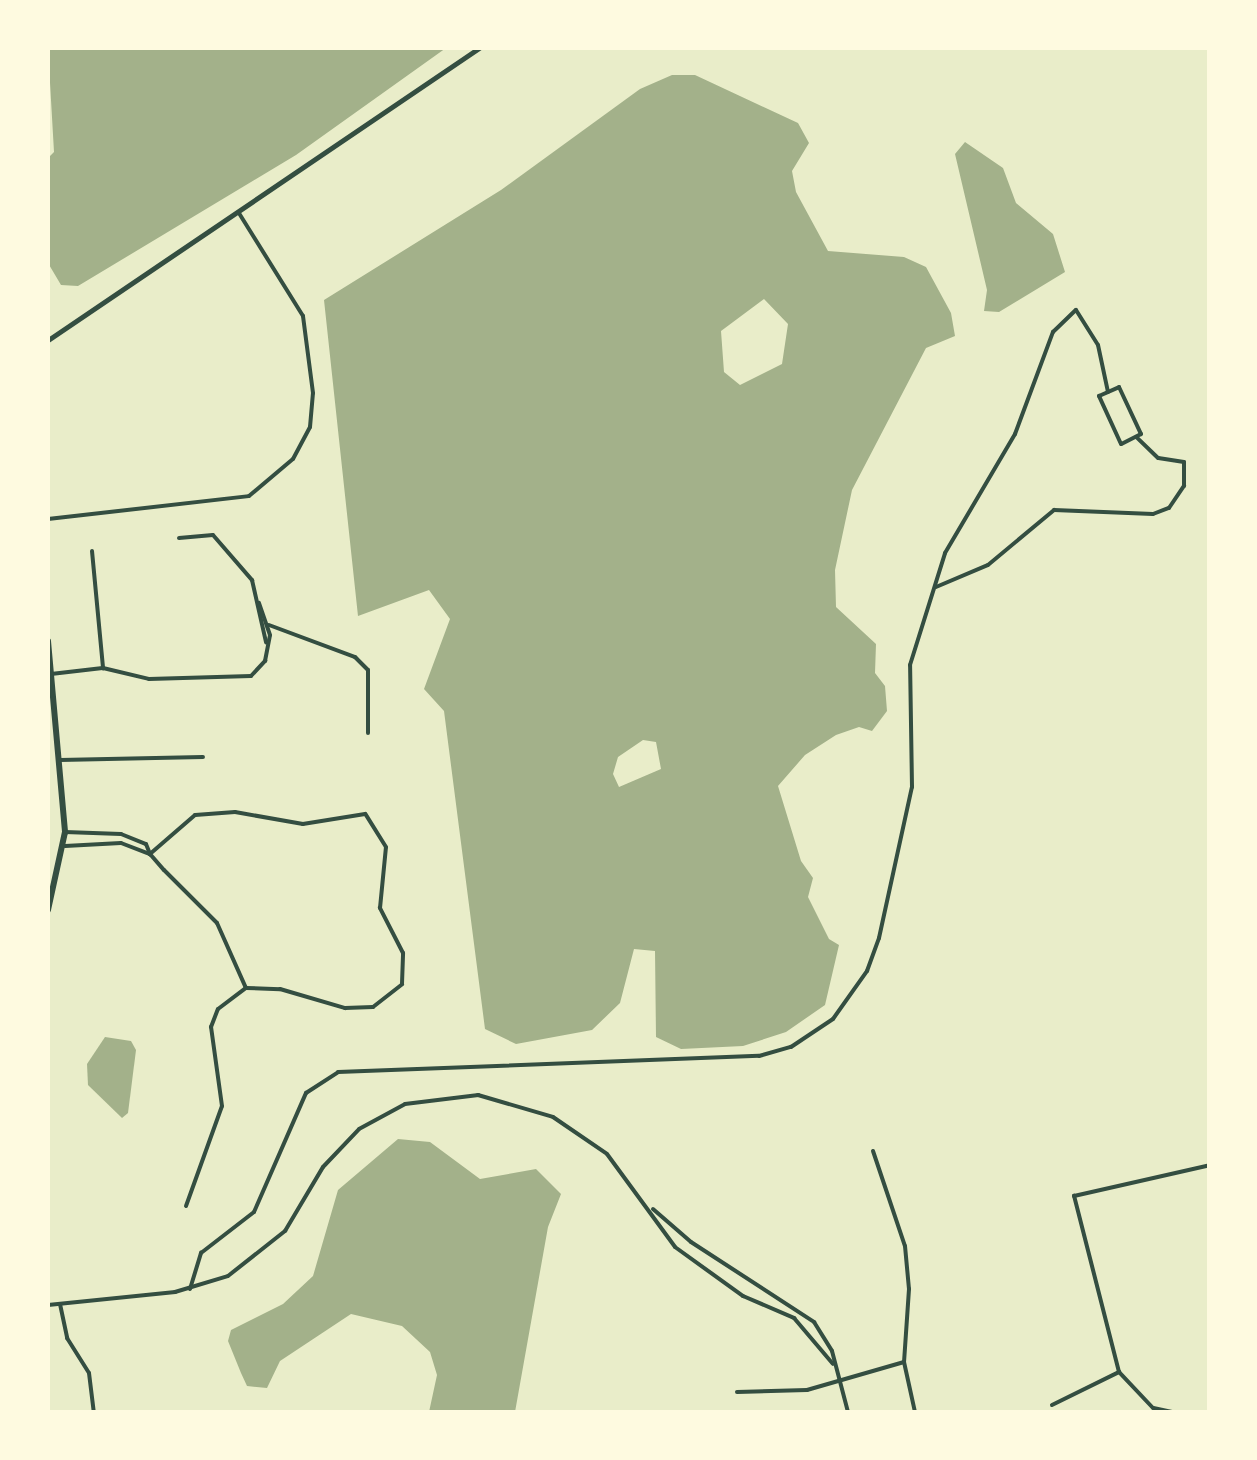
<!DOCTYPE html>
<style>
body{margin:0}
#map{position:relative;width:1257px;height:1460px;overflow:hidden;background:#e9edc9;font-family:"Source Sans 3",sans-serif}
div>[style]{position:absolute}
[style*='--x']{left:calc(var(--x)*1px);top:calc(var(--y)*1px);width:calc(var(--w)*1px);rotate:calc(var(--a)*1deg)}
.water>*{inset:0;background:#a3b18a}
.minor>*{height:4px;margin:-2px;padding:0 2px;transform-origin:2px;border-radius:2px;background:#344e41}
.tertiary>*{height:5px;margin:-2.5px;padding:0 2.5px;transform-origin:2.5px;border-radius:2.5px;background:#344e41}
.primary>*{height:6px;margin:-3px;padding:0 3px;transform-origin:3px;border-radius:3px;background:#344e41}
span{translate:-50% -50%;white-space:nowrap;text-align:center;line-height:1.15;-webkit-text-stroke:8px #fefae0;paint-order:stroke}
.frame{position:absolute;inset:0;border:50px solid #fefae0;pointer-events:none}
</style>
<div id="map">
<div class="water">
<i style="clip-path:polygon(48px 48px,446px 48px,296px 155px,78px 286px,61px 285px,48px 263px,48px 158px,54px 152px)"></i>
<i style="clip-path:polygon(evenodd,672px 75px,695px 75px,798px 123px,809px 143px,792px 171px,796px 192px,828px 251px,904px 257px,926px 267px,951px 313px,955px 336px,926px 348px,852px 490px,835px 570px,836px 607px,876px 644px,875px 673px,885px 686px,887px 711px,872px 731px,859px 727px,836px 735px,805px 755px,778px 786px,801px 861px,813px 878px,808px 897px,829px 939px,839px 945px,825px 1005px,786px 1032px,743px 1046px,681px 1049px,656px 1037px,655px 951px,634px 949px,620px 1003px,592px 1030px,516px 1044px,485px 1029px,444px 711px,424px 689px,450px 619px,429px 590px,358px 616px,324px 300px,501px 190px,640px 89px,672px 75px,764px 299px,788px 324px,782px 364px,740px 385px,724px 372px,721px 331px,764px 299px,672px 75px,643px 740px,656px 742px,661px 769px,619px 787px,613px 774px,618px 757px,643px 740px)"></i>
<i style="clip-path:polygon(965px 142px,1003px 168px,1016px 203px,1053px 234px,1065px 272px,999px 312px,984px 311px,987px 290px,955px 154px)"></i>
<i style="clip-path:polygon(105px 1037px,131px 1041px,136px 1050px,128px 1113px,122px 1118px,88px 1085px,87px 1064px)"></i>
<i style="clip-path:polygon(398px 1139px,430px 1142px,480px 1179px,536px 1169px,561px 1194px,548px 1227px,515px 1412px,429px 1412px,437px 1375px,430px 1352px,402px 1326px,351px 1314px,280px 1361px,267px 1388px,247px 1386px,241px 1373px,228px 1341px,231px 1330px,283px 1304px,313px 1276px,338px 1190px)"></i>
</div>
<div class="minor">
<i style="--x:1119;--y:387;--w:52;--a:64.9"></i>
<i style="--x:1141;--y:434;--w:22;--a:153"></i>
<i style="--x:1121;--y:444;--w:53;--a:-114.6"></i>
<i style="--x:1099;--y:396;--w:22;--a:-24"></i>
<i style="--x:48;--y:519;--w:202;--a:-6.5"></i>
<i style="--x:249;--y:496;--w:57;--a:-40.1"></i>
<i style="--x:293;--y:459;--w:36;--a:-62"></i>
<i style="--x:310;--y:427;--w:34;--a:-85"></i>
<i style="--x:313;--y:393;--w:78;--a:-97.4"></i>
<i style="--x:303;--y:316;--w:121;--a:-121.9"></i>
<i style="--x:179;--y:538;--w:34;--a:-5"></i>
<i style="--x:213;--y:535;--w:60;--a:49.1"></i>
<i style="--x:252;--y:580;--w:64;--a:77.3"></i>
<i style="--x:92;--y:551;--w:118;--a:84.6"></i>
<i style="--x:936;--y:587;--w:56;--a:-22.9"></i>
<i style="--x:988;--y:565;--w:86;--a:-39.8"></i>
<i style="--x:1054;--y:510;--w:99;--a:2.3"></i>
<i style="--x:1153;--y:514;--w:17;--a:-21"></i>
<i style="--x:1169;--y:508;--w:27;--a:-56"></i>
<i style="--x:1184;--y:486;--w:24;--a:-90"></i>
<i style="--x:1184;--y:462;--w:26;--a:-171"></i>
<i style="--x:1158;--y:458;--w:30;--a:-136"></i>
<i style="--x:269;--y:625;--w:92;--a:20.4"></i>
<i style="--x:355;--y:657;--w:18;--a:45"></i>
<i style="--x:368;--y:670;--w:63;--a:90"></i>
<i style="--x:51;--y:674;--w:52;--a:-6.6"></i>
<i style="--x:103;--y:668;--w:47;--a:13.4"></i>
<i style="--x:149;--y:679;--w:102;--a:-1.7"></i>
<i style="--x:251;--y:676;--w:21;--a:-47"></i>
<i style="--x:265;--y:661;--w:26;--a:-79"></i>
<i style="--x:270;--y:635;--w:34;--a:-109"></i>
<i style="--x:60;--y:760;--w:143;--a:-1.2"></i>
<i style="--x:65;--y:832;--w:56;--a:2"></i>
<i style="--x:121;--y:834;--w:27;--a:22"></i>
<i style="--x:146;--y:844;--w:11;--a:68"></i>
<i style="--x:150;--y:854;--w:21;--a:49"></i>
<i style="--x:164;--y:870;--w:75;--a:45"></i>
<i style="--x:217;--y:923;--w:71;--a:66"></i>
<i style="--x:246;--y:988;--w:34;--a:2"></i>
<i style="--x:280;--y:989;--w:68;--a:16.3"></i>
<i style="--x:345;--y:1008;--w:28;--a:-2"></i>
<i style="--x:373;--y:1007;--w:37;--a:-38"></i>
<i style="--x:402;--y:984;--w:31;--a:-88"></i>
<i style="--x:403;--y:953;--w:51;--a:-117.1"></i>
<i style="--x:380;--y:908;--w:61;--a:-84.4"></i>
<i style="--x:386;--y:847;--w:39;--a:-122"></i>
<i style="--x:365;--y:814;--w:63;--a:170.8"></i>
<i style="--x:303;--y:824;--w:69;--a:-170"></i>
<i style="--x:235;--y:812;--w:40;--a:175.7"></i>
<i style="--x:195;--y:815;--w:60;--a:139.1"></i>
<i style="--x:65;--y:846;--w:56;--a:-3.1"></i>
<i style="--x:121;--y:843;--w:31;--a:21"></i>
<i style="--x:873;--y:1151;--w:100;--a:71.4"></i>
<i style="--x:905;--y:1246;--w:43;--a:84.7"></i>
<i style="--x:909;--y:1289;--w:73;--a:93.9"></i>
<i style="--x:904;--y:1362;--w:51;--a:77.6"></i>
<i style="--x:186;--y:1206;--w:106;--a:-70.2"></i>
<i style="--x:222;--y:1106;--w:80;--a:-97.9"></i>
<i style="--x:211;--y:1027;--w:19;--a:-69"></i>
<i style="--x:218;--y:1009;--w:35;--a:-37"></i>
<i style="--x:653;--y:1209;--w:50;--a:41"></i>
<i style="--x:691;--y:1242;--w:147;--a:33"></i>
<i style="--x:814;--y:1322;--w:34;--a:58"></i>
<i style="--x:832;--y:1351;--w:63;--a:75.3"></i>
<i style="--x:190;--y:1289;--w:38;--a:-73"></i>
<i style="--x:201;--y:1253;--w:67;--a:-37.7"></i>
<i style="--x:254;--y:1212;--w:130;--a:-66.4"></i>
<i style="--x:306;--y:1093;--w:38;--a:-33"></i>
<i style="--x:338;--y:1072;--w:421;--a:-2.2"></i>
<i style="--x:759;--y:1056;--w:33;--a:-16"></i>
<i style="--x:791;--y:1047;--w:50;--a:-33.7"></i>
<i style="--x:833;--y:1019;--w:59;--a:-54.7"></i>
<i style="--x:867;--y:971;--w:35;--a:-70"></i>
<i style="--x:879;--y:938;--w:155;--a:-77.7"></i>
<i style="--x:912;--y:787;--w:122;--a:-90.9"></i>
<i style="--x:910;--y:665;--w:117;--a:-72.6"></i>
<i style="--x:945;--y:553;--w:138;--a:-59.5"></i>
<i style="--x:1015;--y:434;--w:109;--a:-69.6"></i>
<i style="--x:1053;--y:332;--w:32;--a:-44"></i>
<i style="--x:1076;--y:310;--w:41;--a:57.8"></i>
<i style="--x:1098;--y:345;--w:48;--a:78"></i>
<i style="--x:60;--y:1304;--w:35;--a:78"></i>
<i style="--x:67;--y:1338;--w:41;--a:57.8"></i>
<i style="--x:89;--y:1373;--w:39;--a:83"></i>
<i style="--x:48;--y:1305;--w:128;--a:-5.8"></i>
<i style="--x:175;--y:1292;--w:55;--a:-16.8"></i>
<i style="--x:228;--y:1276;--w:73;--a:-38.3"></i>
<i style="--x:285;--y:1231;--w:74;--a:-59.3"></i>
<i style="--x:323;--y:1167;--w:52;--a:-46.5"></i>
<i style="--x:359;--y:1129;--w:52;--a:-28.5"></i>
<i style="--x:405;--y:1104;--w:74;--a:-7"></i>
<i style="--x:478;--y:1095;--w:78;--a:16.3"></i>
<i style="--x:553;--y:1117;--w:65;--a:34.4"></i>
<i style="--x:607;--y:1154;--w:115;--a:53.8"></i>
<i style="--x:675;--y:1247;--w:84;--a:35.8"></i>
<i style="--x:743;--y:1296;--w:56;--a:23.3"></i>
<i style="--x:794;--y:1318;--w:60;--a:49.7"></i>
<i style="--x:737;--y:1392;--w:70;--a:-1.6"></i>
<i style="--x:807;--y:1390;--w:101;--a:-16.1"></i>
<i style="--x:1052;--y:1405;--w:75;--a:-26.2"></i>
<i style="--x:1172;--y:1412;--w:19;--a:-168"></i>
<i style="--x:1153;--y:1408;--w:50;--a:-133.4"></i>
<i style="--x:1119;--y:1372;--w:182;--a:-104.3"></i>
<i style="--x:1074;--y:1196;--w:139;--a:-12.8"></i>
</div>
<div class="tertiary">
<i style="--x:48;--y:340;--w:521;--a:-34.12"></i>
</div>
<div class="primary">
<i style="--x:48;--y:641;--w:192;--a:84.9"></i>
<i style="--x:65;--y:832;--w:80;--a:102.3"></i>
</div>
<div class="frame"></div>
</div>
